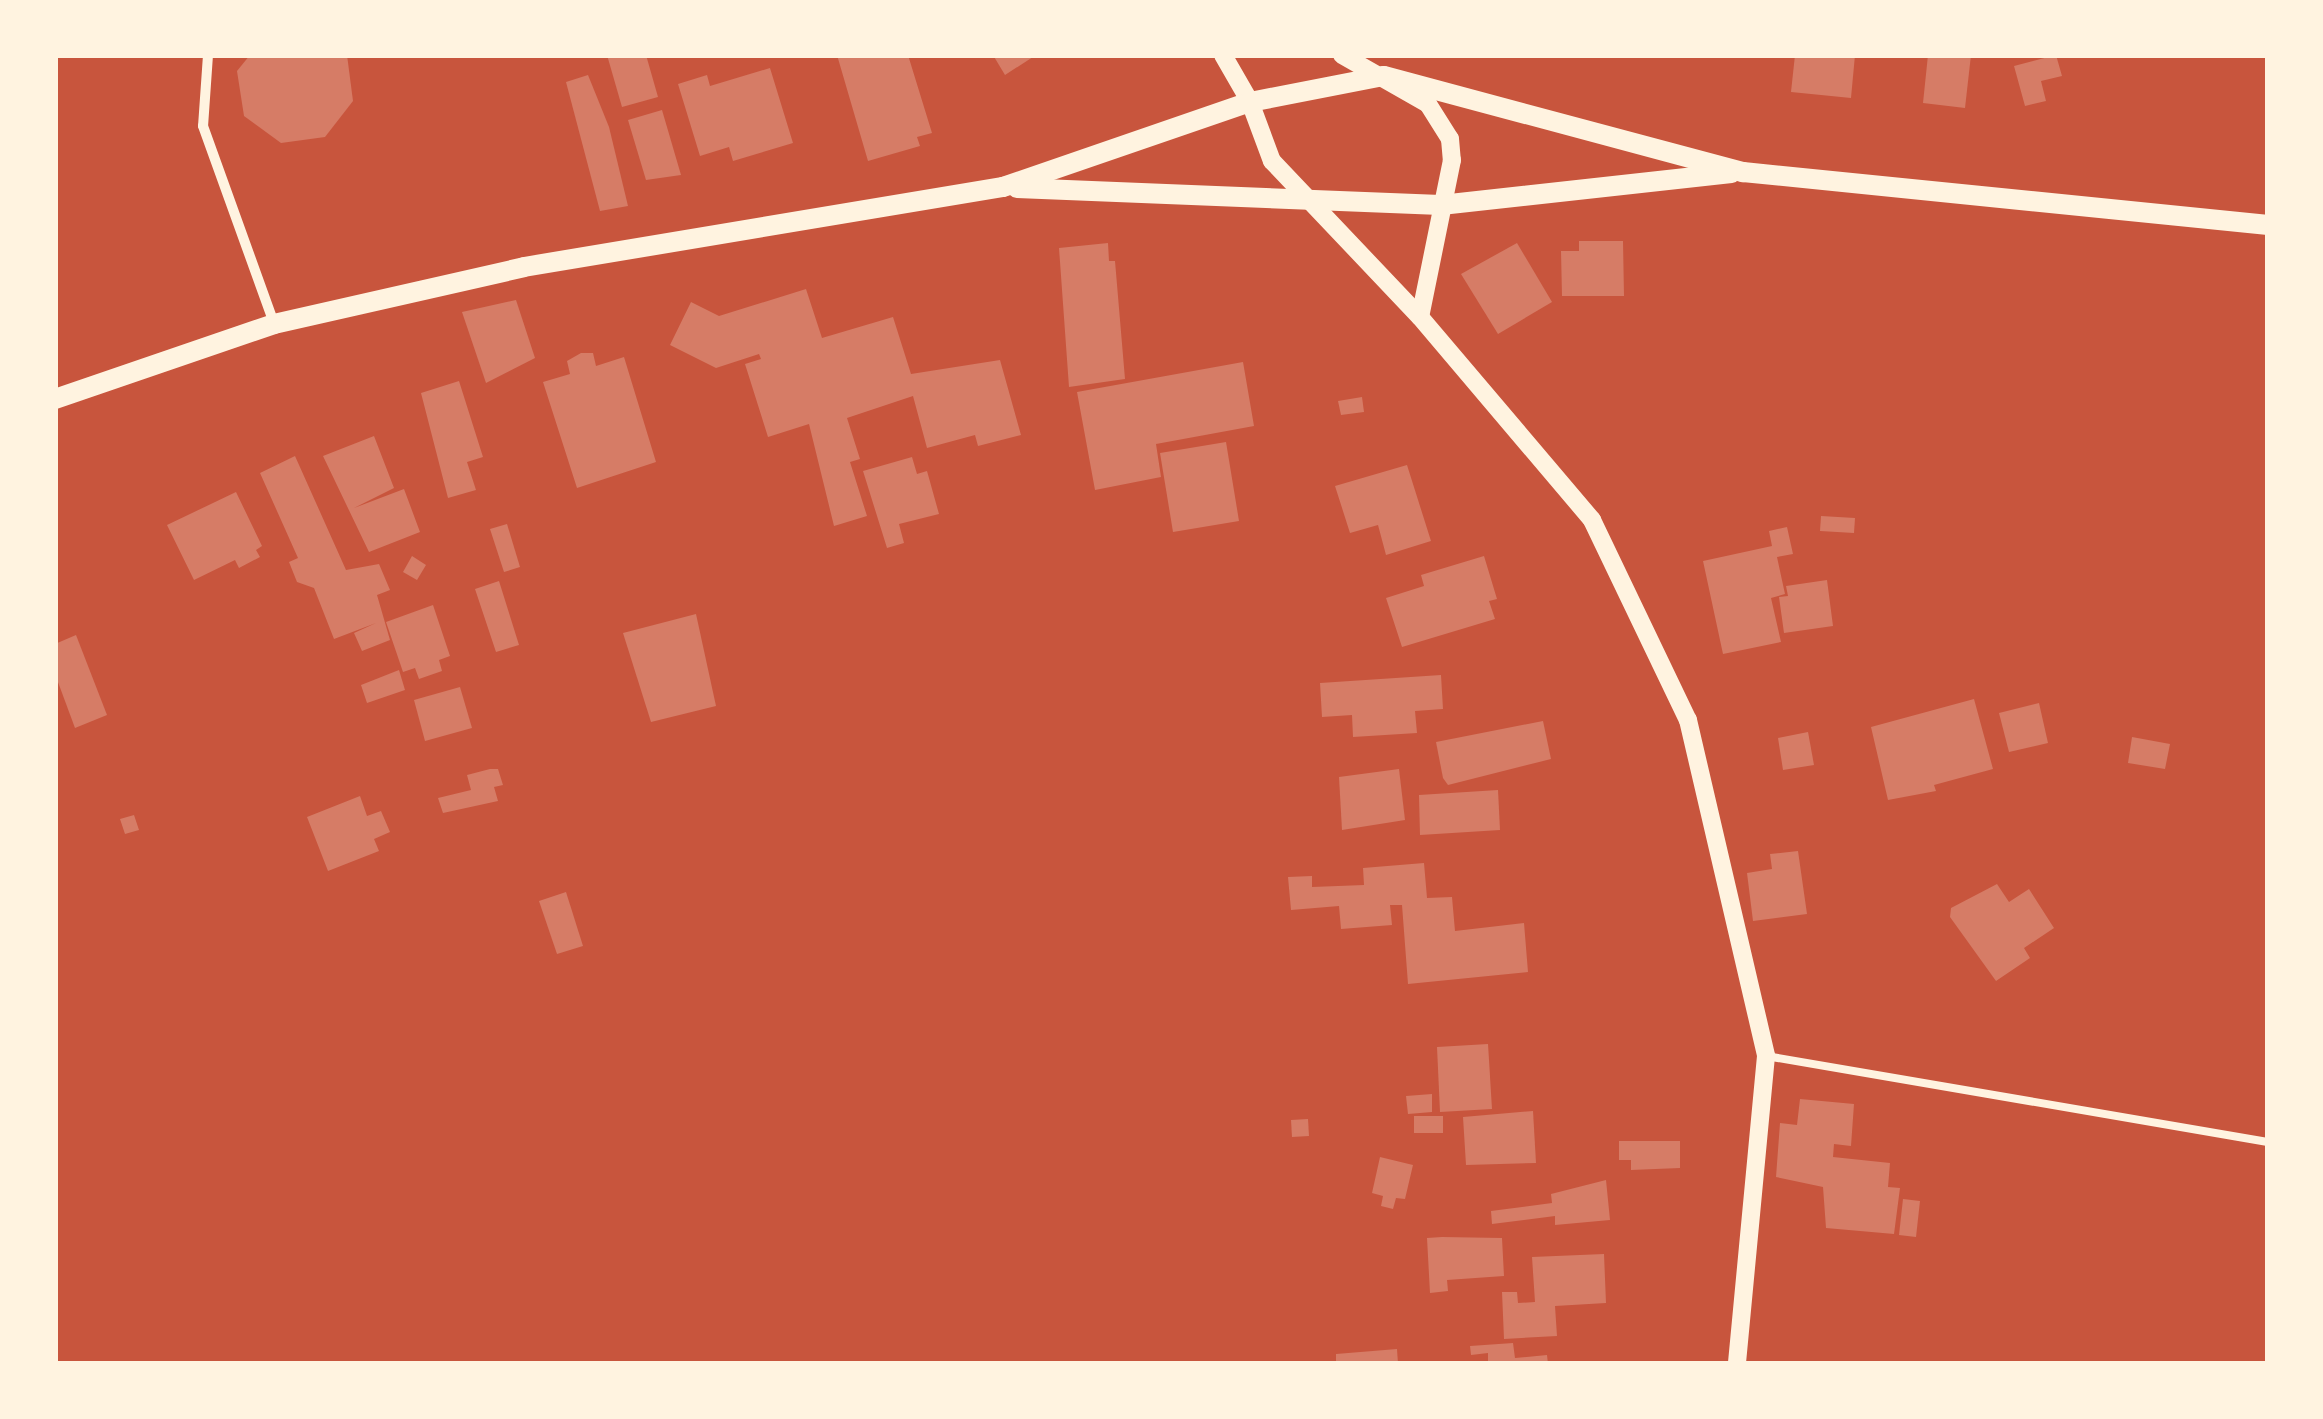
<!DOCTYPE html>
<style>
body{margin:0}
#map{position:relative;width:2323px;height:1419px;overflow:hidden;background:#c8553d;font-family:"Public Sans",sans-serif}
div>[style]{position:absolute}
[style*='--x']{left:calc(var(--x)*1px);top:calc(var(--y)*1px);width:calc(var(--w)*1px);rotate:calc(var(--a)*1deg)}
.building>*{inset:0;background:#d67c66}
.service>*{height:8px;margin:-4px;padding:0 4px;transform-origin:4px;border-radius:4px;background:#fff3e0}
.minor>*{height:10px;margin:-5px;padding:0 5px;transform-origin:5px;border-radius:5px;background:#fff3e0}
.tertiary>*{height:18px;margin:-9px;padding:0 9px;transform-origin:9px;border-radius:9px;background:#fff3e0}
.secondary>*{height:20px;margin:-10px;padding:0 10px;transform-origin:10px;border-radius:10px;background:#fff3e0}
span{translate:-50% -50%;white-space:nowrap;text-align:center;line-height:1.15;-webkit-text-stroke:10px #fff3e0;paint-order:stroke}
.frame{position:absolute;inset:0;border:58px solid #fff3e0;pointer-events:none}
</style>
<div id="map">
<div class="building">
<i style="clip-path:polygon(250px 55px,347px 55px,353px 101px,325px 137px,281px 143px,244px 116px,237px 71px)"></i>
<i style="clip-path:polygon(607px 55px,646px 55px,658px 97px,622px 107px)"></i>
<i style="clip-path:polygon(837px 55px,908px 55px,932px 133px,917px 137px,920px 146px,868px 161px)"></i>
<i style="clip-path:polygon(993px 55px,1036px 55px,1005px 75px)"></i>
<i style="clip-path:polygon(1795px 55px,1855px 55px,1851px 98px,1791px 92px)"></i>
<i style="clip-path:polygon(1928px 55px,1971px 55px,1965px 108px,1923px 103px)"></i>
<i style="clip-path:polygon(2056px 55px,2062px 76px,2041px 81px,2046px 101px,2025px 106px,2014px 66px)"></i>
<i style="clip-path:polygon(770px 68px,793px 143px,733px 161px,729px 147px,700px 156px,678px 84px,707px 75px,710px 86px)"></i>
<i style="clip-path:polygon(588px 75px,609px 127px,628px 206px,600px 211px,566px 82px)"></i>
<i style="clip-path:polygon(662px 110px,681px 175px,646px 180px,628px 120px)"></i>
<i style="clip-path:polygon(1579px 241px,1623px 241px,1624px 296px,1562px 296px,1561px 251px,1579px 251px)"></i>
<i style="clip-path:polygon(1108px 243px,1109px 261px,1115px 261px,1125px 379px,1069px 387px,1059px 248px)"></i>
<i style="clip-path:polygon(1517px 243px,1552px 302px,1498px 334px,1461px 274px)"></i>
<i style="clip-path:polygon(806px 289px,822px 338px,893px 317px,911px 374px,1000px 360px,1021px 435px,978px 446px,975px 435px,927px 448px,913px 396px,847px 418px,860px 459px,850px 462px,867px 516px,834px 526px,809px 424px,768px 437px,745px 364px,761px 359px,759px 354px,716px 368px,670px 345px,691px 302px,719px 316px)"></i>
<i style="clip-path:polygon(516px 300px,535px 358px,486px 383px,462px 312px)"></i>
<i style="clip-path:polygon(581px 353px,593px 353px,596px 366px,624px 357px,656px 462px,577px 488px,543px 382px,570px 374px,567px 361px)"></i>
<i style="clip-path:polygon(1243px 362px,1254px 426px,1156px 444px,1161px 477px,1095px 490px,1077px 392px)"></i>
<i style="clip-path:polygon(459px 381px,483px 457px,467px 462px,476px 490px,448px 498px,421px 393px)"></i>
<i style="clip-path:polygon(1362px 397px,1364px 412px,1341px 415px,1338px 401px)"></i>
<i style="clip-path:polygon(374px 436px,394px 488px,354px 508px,404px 489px,420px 532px,369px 552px,323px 456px)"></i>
<i style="clip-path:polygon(1226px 442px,1239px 521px,1173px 532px,1160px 453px)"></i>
<i style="clip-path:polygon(295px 456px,346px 570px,379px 564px,390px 590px,377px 595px,390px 640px,362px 651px,354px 633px,376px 623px,334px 639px,314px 588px,297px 582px,289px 562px,298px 558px,260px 473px)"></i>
<i style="clip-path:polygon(912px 457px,917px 474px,927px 471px,939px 514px,899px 524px,904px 543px,887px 548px,863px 471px)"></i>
<i style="clip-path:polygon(1407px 465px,1431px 541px,1386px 555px,1378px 525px,1350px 533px,1335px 486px)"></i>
<i style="clip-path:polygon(236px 492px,262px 546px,256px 550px,260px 557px,239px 568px,235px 560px,194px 580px,167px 525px)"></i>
<i style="clip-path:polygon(1821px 516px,1855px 518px,1854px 533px,1820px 531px)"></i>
<i style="clip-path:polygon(507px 524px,520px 567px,504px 572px,490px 529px)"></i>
<i style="clip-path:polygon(1787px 527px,1793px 554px,1777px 557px,1785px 594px,1771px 598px,1781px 642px,1723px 654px,1703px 561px,1772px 546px,1769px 531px)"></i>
<i style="clip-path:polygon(412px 556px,426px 565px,417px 580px,403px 572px)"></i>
<i style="clip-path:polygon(1484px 556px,1497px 599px,1489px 601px,1495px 619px,1402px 647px,1386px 598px,1424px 586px,1421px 575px)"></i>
<i style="clip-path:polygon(1827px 580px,1833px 626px,1784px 633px,1779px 597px,1788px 596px,1786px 586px)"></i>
<i style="clip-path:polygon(499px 581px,519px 645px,496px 652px,475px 589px)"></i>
<i style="clip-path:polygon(433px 605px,450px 656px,439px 660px,442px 671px,419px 679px,415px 668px,403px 672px,386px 622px)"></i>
<i style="clip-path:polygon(696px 614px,716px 706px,651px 722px,623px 633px)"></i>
<i style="clip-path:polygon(76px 635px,107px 715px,75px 728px,55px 674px,55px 644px)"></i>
<i style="clip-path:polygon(399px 670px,405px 690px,367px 703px,361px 685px)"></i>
<i style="clip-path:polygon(1441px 675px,1443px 709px,1415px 711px,1417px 733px,1353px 737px,1352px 715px,1322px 717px,1320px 683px)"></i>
<i style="clip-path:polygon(460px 687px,472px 728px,425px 741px,414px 700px)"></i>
<i style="clip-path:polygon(1974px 699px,1993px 769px,1934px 785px,1936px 791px,1888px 800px,1871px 727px)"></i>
<i style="clip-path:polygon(2039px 703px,2048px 743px,2009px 752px,1999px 713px)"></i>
<i style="clip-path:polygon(1543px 721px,1551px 759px,1448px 785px,1443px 778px,1436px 742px)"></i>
<i style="clip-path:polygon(1808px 732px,1814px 765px,1783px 770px,1778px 738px)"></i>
<i style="clip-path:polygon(2132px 737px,2170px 744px,2165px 769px,2128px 763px)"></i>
<i style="clip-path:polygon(490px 769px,498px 769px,503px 785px,494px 787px,498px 801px,443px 813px,438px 798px,471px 790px,467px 775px)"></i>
<i style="clip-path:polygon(1399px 769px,1405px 820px,1342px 830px,1339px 777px)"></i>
<i style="clip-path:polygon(1498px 790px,1500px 830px,1420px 835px,1419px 795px)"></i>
<i style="clip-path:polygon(360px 796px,367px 816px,381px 811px,390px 832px,374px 839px,379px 851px,328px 871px,307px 817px)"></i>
<i style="clip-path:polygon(134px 815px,139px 830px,125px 834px,120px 819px)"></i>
<i style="clip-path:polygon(1798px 851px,1807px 914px,1753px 921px,1747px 873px,1772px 869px,1770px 854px)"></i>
<i style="clip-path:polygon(1424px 863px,1427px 898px,1452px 897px,1455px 931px,1524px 923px,1528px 972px,1408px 984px,1402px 905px,1390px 905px,1392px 925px,1341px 929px,1339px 906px,1291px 910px,1288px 877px,1312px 876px,1312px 887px,1364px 885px,1363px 868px)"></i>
<i style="clip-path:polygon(1997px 884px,2009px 902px,2029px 889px,2054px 928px,2024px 948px,2030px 958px,1996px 981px,1950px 917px,1951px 908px)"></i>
<i style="clip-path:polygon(566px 892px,583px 946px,557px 954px,539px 901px)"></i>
<i style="clip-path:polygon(1488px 1044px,1492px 1109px,1440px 1112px,1437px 1047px)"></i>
<i style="clip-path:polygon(1432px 1094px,1432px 1112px,1408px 1114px,1406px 1096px)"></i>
<i style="clip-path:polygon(1800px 1099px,1854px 1104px,1851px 1146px,1834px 1144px,1833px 1157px,1890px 1163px,1888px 1187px,1900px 1188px,1894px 1234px,1826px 1228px,1823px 1187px,1776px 1177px,1780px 1123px,1797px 1125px)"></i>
<i style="clip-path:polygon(1533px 1111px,1536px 1163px,1466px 1165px,1463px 1117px)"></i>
<i style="clip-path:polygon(1414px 1116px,1443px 1116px,1443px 1133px,1414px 1133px)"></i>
<i style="clip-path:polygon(1308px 1119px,1309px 1136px,1292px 1137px,1291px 1120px)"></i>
<i style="clip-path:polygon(1619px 1141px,1680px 1141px,1680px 1168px,1631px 1170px,1631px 1160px,1619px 1160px)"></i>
<i style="clip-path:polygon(1380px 1157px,1413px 1165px,1405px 1199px,1396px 1198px,1393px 1209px,1381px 1206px,1383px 1196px,1372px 1193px)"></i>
<i style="clip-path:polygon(1606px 1180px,1610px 1220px,1555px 1225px,1555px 1216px,1492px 1224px,1491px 1211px,1552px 1203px,1551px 1194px)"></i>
<i style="clip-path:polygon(1903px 1199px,1920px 1201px,1916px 1237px,1899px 1235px)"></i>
<i style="clip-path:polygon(1442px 1237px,1502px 1238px,1504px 1276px,1447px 1280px,1448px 1291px,1430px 1293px,1427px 1238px)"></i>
<i style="clip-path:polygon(1604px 1254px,1606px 1303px,1555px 1306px,1557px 1336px,1504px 1339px,1502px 1292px,1517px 1292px,1518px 1303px,1535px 1302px,1532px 1257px)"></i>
<i style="clip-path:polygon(1513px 1343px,1515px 1358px,1547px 1355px,1548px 1364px,1488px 1364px,1488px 1353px,1471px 1355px,1470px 1346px)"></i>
<i style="clip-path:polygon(1397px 1349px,1398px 1364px,1336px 1364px,1336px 1354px)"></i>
</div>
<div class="service">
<i style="--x:1766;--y:1056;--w:509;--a:9.72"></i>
</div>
<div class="minor">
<i style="--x:208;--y:55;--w:71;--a:94"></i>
<i style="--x:203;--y:126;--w:209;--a:70.2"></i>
</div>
<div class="tertiary">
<i style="--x:1223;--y:55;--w:54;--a:60.1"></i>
<i style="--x:1250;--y:102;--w:63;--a:69.6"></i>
<i style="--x:1272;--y:161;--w:215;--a:46.5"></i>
<i style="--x:1420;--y:317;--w:266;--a:49.7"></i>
<i style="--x:1592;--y:520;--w:222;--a:64.4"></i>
<i style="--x:1688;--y:720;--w:345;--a:76.9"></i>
<i style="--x:1766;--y:1056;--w:309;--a:95.4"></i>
<i style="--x:1342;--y:55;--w:99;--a:29.7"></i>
<i style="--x:1428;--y:104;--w:41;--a:57.8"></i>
<i style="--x:1450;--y:139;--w:21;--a:85"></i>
<i style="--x:1452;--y:160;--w:160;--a:101.5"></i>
</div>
<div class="secondary">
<i style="--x:1017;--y:188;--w:424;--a:2.3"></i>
<i style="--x:1441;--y:205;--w:292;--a:-6.3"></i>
<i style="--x:55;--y:399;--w:231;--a:-18.9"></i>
<i style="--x:274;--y:324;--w:256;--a:-12.8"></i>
<i style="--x:524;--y:267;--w:486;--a:-9.5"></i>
<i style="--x:1003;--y:187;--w:261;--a:-19"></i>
<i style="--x:1250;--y:102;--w:136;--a:-11"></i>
<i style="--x:1384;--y:76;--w:372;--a:15"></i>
<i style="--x:1743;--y:172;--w:528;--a:5.76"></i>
</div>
<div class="frame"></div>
</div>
